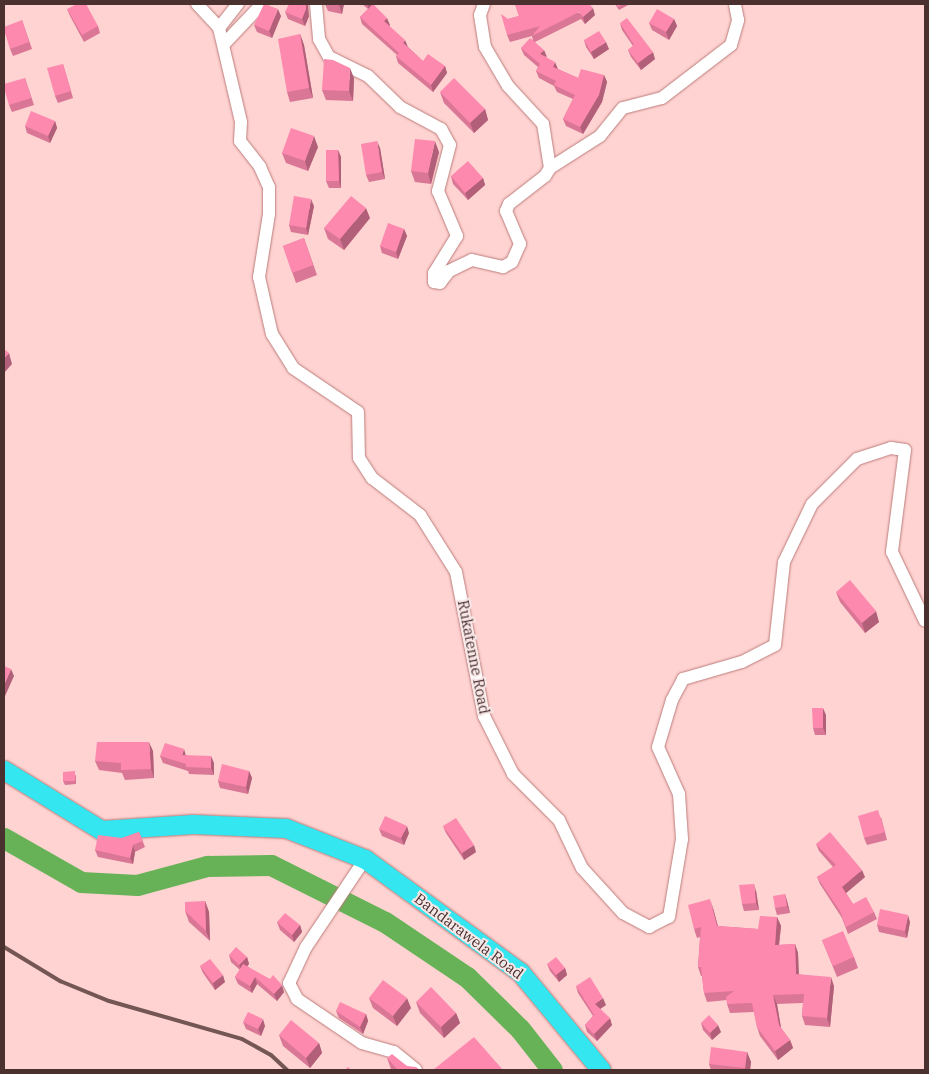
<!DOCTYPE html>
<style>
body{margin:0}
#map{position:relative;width:929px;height:1074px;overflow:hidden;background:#fed3d1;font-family:"IBM Plex Serif",serif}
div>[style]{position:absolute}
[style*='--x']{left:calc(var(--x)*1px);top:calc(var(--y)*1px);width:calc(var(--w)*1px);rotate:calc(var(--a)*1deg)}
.river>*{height:21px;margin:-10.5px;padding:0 10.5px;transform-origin:10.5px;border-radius:10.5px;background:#67b257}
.roads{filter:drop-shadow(0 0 1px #bc7c7b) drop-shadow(0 0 1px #bc7c7b)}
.minor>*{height:12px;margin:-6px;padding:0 6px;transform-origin:6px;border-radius:6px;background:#fff}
.highway>*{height:19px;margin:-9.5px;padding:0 9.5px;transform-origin:9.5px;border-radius:9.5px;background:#33e6ef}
.rail>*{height:4px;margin:-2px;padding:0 2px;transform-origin:2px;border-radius:2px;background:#745655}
.wall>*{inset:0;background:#da7696}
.shaded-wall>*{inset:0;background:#b2607a}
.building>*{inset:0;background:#fe89af}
span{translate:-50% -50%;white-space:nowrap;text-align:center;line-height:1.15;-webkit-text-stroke:4px #f7e8e7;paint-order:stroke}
.street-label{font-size:15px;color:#4b3030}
.frame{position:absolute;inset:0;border:5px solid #4b3030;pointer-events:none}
</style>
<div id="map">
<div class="river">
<i style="--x:4;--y:838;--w:89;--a:29.7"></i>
<i style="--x:81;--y:882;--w:56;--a:3.1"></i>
<i style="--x:137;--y:885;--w:73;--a:-15.2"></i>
<i style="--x:207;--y:866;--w:64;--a:-0.9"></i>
<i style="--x:271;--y:865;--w:127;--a:26.6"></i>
<i style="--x:385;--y:922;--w:99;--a:33.9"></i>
<i style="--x:467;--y:977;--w:74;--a:44.5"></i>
<i style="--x:520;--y:1029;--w:52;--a:52"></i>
</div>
<div class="roads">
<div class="minor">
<i style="--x:197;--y:4;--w:33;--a:47"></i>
<i style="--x:219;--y:28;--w:97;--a:76.8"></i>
<i style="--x:241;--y:122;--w:19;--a:93"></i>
<i style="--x:240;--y:141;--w:33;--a:52"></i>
<i style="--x:260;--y:167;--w:22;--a:66"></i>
<i style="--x:269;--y:187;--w:27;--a:90"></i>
<i style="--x:269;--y:214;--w:64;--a:99"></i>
<i style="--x:259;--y:277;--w:58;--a:77.2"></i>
<i style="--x:272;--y:334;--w:40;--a:58"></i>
<i style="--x:293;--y:368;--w:78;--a:34.1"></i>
<i style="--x:358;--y:412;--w:46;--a:88.8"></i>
<i style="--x:359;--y:458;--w:24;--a:57"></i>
<i style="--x:372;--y:478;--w:61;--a:37.6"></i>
<i style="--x:420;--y:515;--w:67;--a:57.7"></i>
<i style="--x:456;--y:572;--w:147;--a:79"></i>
<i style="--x:484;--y:716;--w:65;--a:63.4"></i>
<i style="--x:513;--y:774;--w:65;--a:45"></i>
<i style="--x:559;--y:820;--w:53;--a:64.4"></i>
<i style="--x:582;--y:868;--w:61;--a:47.7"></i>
<i style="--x:623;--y:913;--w:30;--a:28"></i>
<i style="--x:649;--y:927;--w:22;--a:-27"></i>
<i style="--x:669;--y:917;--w:79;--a:-80.5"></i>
<i style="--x:682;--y:839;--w:45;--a:-93.8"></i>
<i style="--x:679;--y:794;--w:51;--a:-114.1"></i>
<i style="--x:658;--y:747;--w:49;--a:-73.4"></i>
<i style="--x:672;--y:700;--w:24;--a:-62"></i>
<i style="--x:683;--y:679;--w:61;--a:-16.1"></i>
<i style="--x:742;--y:662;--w:37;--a:-27"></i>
<i style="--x:775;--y:645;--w:83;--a:-83.8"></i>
<i style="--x:784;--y:562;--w:64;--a:-64.2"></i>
<i style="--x:812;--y:504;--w:64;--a:-45"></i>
<i style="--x:857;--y:459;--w:36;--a:-18"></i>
<i style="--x:891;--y:448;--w:14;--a:8"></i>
<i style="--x:905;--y:450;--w:103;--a:97.3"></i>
<i style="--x:892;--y:552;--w:76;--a:64.4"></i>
<i style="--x:316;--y:4;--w:35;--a:85"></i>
<i style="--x:319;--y:39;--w:21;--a:61"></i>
<i style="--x:329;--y:57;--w:43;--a:26"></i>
<i style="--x:368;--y:76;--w:45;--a:44.1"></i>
<i style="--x:400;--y:107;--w:47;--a:28.2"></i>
<i style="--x:441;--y:129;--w:18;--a:61"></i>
<i style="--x:450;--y:145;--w:48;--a:104.6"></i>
<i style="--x:438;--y:191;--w:49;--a:67.1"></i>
<i style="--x:457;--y:236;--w:44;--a:121.9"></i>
<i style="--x:434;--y:273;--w:9;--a:90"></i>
<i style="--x:434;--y:282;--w:6;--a:9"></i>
<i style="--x:440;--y:283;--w:15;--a:-53"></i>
<i style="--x:449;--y:271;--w:25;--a:-26"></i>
<i style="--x:472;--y:260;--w:32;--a:13"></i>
<i style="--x:503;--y:267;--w:10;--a:-29"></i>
<i style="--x:512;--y:262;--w:20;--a:-66"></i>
<i style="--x:520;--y:244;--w:36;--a:-113"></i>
<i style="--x:506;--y:211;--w:8;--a:-67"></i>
<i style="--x:509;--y:204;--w:46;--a:-37.9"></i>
<i style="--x:545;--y:176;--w:9;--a:-58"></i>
<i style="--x:550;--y:168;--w:45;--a:-99"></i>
<i style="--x:543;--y:124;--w:52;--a:-132.6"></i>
<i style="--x:508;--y:86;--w:45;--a:-120.5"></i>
<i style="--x:485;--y:47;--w:32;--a:-99"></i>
<i style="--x:480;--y:15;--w:12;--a:-70"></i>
<i style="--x:219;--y:28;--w:31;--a:-52"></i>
<i style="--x:224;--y:44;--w:55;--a:-46.5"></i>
<i style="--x:550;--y:168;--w:59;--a:-32.6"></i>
<i style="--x:600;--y:136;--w:36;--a:-51"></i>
<i style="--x:623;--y:108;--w:40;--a:-14.4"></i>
<i style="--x:662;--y:98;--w:87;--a:-37.5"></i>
<i style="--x:731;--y:45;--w:26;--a:-74"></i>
<i style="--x:738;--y:20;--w:16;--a:-101"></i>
<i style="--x:365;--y:859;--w:106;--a:123.8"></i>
<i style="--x:306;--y:947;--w:40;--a:115"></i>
<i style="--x:289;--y:983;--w:18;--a:63"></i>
<i style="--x:297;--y:999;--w:78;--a:34.1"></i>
<i style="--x:362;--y:1043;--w:33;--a:16"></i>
<i style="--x:394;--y:1052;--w:28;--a:39"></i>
</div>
<div class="highway">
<i style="--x:4;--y:770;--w:114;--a:31.7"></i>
<i style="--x:101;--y:830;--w:92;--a:-3.7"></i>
<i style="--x:193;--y:824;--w:93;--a:2.5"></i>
<i style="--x:286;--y:828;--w:85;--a:21.4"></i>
<i style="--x:365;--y:859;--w:192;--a:36.1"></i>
<i style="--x:520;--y:972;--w:127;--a:50.4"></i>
</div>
</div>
<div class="rail">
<i style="--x:4;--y:947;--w:66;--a:31.3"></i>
<i style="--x:60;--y:981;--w:53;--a:22.2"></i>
<i style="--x:109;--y:1001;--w:138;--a:15.9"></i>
<i style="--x:242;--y:1039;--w:33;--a:29"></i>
<i style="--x:271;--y:1055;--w:22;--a:43"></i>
</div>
<div class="wall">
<i style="clip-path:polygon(325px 4px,344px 4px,342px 14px,328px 11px)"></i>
<i style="clip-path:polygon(362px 4px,374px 4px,373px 4px,390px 25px,389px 26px,408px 47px,423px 61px,445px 66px,447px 73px,433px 92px,398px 63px,396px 56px,397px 55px,362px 24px,360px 17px,368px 9px)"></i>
<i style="clip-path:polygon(515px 4px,595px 15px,585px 24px,581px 19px,535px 42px,546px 57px,558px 69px,578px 78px,604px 75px,607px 82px,602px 102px,583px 134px,566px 126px,563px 119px,573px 99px,557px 92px,554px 86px,539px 78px,536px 71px,538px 67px,524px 55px,521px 48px,533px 41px,532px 36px,510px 42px,507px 35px,508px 19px,519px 16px)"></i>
<i style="clip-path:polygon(615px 4px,630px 4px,619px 10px)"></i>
<i style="clip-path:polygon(67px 9px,98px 26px,100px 33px,84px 42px,70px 16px)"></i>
<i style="clip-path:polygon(285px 12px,309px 16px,305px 26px,288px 19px)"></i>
<i style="clip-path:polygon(281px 16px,272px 38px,257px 32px,254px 25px)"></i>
<i style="clip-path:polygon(674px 19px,677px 26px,669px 40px,652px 30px,649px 23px)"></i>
<i style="clip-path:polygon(22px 20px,32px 49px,13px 56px,10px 49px)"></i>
<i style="clip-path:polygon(620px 23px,655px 59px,641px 70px,631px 57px,628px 50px,633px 46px,622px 30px)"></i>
<i style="clip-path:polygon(300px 34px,304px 45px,313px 98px,290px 102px,287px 92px)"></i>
<i style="clip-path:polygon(584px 40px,609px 49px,594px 59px,586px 47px)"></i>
<i style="clip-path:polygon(63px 64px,73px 98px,58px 103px,55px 96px)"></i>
<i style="clip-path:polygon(25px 78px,34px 105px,12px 112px,9px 105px)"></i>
<i style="clip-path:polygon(354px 78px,353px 101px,326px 100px,322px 90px)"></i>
<i style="clip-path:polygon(440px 92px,485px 109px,488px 120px,474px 133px,444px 103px)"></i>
<i style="clip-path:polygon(55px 121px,57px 128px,50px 143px,27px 133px,25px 126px)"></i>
<i style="clip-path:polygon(318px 147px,308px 171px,286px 163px,282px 153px)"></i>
<i style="clip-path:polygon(380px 148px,385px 179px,369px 182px,366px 175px)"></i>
<i style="clip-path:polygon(338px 150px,341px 157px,341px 188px,329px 188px,326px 181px)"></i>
<i style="clip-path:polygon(439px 152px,431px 184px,415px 182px,411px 171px)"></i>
<i style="clip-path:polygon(451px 176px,483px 178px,485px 185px,468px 200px,453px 184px)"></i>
<i style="clip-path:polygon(314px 206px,308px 235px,291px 232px,289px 225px)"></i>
<i style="clip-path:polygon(370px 218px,344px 250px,328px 239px,324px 228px)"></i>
<i style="clip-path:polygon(404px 229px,407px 236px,398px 259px,382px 253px,380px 246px)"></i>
<i style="clip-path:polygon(304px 238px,317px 275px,296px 283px,283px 246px)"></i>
<i style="clip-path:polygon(836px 592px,879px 622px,865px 633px,840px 602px)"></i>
<i style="clip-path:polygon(826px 715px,826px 735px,815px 735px,813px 728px)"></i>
<i style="clip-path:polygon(153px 751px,154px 778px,125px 780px,122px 773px,99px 770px,95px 761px)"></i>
<i style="clip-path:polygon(186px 755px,214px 763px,214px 775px,189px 774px,188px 771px,163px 763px,160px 756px)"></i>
<i style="clip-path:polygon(249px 771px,252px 778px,248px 794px,220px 788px,218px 781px)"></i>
<i style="clip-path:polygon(76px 775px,76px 784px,65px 785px,63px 781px)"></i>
<i style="clip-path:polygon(881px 817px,887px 840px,867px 845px,864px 838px)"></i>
<i style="clip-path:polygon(443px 826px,476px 852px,464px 860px,446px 833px)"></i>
<i style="clip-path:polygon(379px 829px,409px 833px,404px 845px,382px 836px)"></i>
<i style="clip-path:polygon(139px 832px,145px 847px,135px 852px,133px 864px,98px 857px,95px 850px,122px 838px)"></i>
<i style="clip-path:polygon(816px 844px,865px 877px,846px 893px,853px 904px,874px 912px,877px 919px,848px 934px,842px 918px,820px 884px,817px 877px,833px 867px,819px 851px)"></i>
<i style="clip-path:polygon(756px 891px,759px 910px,744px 911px,742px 904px)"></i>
<i style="clip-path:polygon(785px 894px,787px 901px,790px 913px,777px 915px,775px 908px)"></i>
<i style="clip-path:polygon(205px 901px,209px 912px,210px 941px,189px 922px,185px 911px)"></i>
<i style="clip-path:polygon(713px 908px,718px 926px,758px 929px,777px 917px,781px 926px,779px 945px,795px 944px,798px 953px,799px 974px,834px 986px,830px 1027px,805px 1025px,802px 1016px,803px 1003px,777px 1004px,781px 1028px,790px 1040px,793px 1048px,778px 1060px,760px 1036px,757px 1027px,754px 1012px,730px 1013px,727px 1004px,727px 1000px,707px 1002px,704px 993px,702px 976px,701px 976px,698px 967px,700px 937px,697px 938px,694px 929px)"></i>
<i style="clip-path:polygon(277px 922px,300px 925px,302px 932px,294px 942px,280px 930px)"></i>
<i style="clip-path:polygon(910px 922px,907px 938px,879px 932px,877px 925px)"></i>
<i style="clip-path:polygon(822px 940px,854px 957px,858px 968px,837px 977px)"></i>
<i style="clip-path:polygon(229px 955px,247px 957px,249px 964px,247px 966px,284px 992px,277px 1001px,257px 984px,252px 993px,238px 984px,235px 977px,240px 970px,231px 962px)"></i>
<i style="clip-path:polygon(547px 964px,565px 968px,567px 975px,559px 982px,550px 971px)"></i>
<i style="clip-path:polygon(200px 966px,225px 982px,215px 990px,203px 973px)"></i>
<i style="clip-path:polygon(576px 986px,606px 1005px,600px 1009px,612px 1025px,597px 1041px,587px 1032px,585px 1025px,593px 1016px,578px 993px)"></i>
<i style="clip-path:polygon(369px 998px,411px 1008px,397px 1026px,373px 1008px)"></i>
<i style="clip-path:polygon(416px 1002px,456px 1013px,460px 1023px,444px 1038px,420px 1013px)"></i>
<i style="clip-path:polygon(336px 1011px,366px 1014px,368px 1021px,363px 1034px,339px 1018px)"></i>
<i style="clip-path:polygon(243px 1022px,265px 1026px,261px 1036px,246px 1029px)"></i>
<i style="clip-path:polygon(701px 1023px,721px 1032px,712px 1040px,703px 1030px)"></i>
<i style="clip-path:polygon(279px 1035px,319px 1043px,322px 1053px,310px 1068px,283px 1046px)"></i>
<i style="clip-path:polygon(747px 1052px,751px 1062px,750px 1070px,711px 1070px,709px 1064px)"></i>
<i style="clip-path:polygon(387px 1058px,407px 1066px,420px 1070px,392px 1070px,391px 1069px)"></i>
</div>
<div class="shaded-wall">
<i style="clip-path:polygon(306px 4px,308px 4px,309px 16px,305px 26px,302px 19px)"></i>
<i style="clip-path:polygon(339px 4px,344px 4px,342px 14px,339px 5px)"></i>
<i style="clip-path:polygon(367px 4px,374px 4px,369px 10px)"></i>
<i style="clip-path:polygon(593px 8px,595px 15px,585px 24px,583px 17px)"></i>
<i style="clip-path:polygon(278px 9px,281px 16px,272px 38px,269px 31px)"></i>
<i style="clip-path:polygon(387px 18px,390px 25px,387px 28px,384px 21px)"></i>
<i style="clip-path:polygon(674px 19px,677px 26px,669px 40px,666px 32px)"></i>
<i style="clip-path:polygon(300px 34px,304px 45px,313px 98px,309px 88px)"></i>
<i style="clip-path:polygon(405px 40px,408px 47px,403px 43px)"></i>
<i style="clip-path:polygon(606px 42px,609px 49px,594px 59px,591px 52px)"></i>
<i style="clip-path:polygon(544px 50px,547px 57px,540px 54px)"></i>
<i style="clip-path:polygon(653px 52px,655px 59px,641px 70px,638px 63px)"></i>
<i style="clip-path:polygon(555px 62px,558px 69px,553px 67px)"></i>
<i style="clip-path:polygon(445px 66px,447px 73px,433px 92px,431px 85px)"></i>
<i style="clip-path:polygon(350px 68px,354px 78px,353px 101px,349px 91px)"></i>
<i style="clip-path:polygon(604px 75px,607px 82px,602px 102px,583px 134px,580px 127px)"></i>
<i style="clip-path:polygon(485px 109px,488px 120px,474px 133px,470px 123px)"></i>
<i style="clip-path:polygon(55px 121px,57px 128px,50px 143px,48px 136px)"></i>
<i style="clip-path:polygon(314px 136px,318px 147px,308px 171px,305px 161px)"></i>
<i style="clip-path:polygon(377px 141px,380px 148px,385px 179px,382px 172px)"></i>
<i style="clip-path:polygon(435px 141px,439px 152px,431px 184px,428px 173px)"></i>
<i style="clip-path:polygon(338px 150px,341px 157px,341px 188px,339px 181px)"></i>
<i style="clip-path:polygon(483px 178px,485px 185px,468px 200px,465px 193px)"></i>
<i style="clip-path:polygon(311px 199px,314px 206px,308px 235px,306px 228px)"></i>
<i style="clip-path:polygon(366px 208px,370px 218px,344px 250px,340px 239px)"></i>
<i style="clip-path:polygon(404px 229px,407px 236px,398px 259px,396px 252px)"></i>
<i style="clip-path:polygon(9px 353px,12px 364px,4px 373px,4px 358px)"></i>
<i style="clip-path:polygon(876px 611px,879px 622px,865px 633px,862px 623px)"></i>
<i style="clip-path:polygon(11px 669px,14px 676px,5px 696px,4px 693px,4px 685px)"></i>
<i style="clip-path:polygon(823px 708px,826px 715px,826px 735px,823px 728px)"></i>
<i style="clip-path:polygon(149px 742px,153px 751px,154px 778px,151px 769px)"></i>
<i style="clip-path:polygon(184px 749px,186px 756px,182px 755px)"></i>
<i style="clip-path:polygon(211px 756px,214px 763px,214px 775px,211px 768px)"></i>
<i style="clip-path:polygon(249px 771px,252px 778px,248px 794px,246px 787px)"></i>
<i style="clip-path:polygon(407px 826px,409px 833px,404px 845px,401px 838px)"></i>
<i style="clip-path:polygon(133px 845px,135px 852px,133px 864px,130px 858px)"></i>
<i style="clip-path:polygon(474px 845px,476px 852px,464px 860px,462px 853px)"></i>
<i style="clip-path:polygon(862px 870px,865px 877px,845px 894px,842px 887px)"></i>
<i style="clip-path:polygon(754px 884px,756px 891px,759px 910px,756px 903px)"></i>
<i style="clip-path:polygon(785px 894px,787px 901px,790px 913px,787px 906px)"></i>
<i style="clip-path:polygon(710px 899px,713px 908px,720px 935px,717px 926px)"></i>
<i style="clip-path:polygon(205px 901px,209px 912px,210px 941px,206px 931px)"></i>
<i style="clip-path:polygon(908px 915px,910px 922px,907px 938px,905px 931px)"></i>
<i style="clip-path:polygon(777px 917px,781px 926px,778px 954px,775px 945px)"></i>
<i style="clip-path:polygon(300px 925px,302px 932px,294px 942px,292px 935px)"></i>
<i style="clip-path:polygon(795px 944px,798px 953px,799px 983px,796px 974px)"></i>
<i style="clip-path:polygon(247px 957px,249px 964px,242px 972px,239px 965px)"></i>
<i style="clip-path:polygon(565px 968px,567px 975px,559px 982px,556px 975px)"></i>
<i style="clip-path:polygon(223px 975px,225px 982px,215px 990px,213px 983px)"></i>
<i style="clip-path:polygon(255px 977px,257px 984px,252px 993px,250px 986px)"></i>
<i style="clip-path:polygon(831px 977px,834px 986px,830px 1027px,827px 1018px)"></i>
<i style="clip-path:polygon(282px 985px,284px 992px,277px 1001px,274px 994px)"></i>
<i style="clip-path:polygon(773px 995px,777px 1004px,782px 1034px,779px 1025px)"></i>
<i style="clip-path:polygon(407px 998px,411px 1008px,397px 1026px,393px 1016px)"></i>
<i style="clip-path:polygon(603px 998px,606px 1005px,597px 1011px,595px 1004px)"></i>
<i style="clip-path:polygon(456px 1013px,460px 1023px,444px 1038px,441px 1027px)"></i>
<i style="clip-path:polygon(366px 1014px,368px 1021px,363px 1034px,360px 1027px)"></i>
<i style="clip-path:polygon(610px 1018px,612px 1025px,597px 1041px,594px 1034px)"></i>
<i style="clip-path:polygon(263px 1019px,265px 1026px,261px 1036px,258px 1029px)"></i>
<i style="clip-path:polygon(718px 1025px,721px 1032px,712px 1040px,710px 1033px)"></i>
<i style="clip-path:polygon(790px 1040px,793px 1048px,778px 1060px,775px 1051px)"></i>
<i style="clip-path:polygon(319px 1043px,322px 1053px,310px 1068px,306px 1058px)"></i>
<i style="clip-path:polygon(747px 1052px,751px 1062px,750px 1070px,745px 1070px,745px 1068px)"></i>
</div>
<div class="building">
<i style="clip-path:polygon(77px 4px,86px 4px,98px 26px,82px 35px,67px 9px)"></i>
<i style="clip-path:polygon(264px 4px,278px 9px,269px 31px,254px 25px)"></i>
<i style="clip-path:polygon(289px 4px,306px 4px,306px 9px,302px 19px,285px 12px)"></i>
<i style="clip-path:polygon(373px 4px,387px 18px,384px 21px,405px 40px,403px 43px,423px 61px,428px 54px,445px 66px,431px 85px,396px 56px,399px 53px,360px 17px)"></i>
<i style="clip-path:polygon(515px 4px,589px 4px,593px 8px,583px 17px,579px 12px,532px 36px,540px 26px,507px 35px,501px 14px,508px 19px,519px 16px)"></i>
<i style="clip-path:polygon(616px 4px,623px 4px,618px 7px)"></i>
<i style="clip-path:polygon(657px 9px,674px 19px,666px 32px,649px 23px)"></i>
<i style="clip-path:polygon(627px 18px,653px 52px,638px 63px,628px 50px,634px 45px,620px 23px)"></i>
<i style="clip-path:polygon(22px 20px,29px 42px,10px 49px,4px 30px,4px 27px)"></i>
<i style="clip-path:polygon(599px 31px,606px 42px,591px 52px,584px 40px)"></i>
<i style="clip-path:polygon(300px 34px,309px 88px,287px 92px,278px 39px)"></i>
<i style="clip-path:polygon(530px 38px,544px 50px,540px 54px,555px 62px,553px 67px,578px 78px,581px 69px,604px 75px,599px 95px,580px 127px,563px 119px,575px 95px,554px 85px,556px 81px,536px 71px,540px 64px,521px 48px)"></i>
<i style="clip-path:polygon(324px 59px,333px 60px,350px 68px,349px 91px,322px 90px)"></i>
<i style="clip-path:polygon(63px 64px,71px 91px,55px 96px,47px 68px)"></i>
<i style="clip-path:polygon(25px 78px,31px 98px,9px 105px,4px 88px,4px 84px)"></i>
<i style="clip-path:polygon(454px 78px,485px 109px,470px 123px,440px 92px)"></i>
<i style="clip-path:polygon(31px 111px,55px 121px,48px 136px,25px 126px)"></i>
<i style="clip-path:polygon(291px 128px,314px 136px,305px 161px,282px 153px)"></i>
<i style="clip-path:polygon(415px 139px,435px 141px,428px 173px,411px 171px)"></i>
<i style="clip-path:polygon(377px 141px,382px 172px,366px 175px,361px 144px)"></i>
<i style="clip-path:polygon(326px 150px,338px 150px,339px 181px,326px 181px)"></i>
<i style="clip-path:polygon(468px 161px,483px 178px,465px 193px,451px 176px)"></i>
<i style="clip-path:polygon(294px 196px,311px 199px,306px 228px,289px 225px)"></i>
<i style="clip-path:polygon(351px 196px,366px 208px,340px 239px,324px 228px)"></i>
<i style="clip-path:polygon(388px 223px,404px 229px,396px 252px,380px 246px)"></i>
<i style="clip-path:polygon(304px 238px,313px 265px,292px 273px,283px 246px)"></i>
<i style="clip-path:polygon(4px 349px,9px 353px,4px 358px)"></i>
<i style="clip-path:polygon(850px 580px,876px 611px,862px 623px,836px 592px)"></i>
<i style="clip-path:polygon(4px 666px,11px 669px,4px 685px)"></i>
<i style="clip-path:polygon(812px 708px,823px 708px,823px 728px,813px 728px)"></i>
<i style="clip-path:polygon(97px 742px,149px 742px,151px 769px,121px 770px,121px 763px,95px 761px)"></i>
<i style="clip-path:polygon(165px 743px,184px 749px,182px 755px,211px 756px,211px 768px,186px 767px,186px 764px,160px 756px)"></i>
<i style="clip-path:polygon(222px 764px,249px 771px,246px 787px,218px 781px)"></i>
<i style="clip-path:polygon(75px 771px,75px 781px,63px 781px,63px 772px)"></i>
<i style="clip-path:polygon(878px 810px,885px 832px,864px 838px,858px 816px)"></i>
<i style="clip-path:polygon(385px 816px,407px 826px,401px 838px,379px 829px)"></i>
<i style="clip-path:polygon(456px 818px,474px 845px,462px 853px,443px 826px)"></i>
<i style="clip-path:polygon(139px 832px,143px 841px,133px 845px,130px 858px,95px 850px,98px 835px,122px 838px)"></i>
<i style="clip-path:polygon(830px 832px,862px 870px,842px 887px,853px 904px,866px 897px,874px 912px,846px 927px,840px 911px,817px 877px,836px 865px,816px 844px)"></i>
<i style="clip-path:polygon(754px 884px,756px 903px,742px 904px,739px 885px)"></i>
<i style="clip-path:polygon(785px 894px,787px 906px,775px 908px,773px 896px)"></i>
<i style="clip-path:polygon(710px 899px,717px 926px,758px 929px,760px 916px,777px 917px,775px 945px,795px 944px,796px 974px,831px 977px,827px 1018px,802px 1016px,804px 994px,773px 995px,779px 1025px,790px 1040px,775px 1051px,757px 1027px,752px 1003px,727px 1004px,726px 997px,734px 991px,704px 993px,701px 967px,698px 967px,701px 927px,694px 929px,688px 905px)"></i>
<i style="clip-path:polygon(205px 901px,206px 931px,185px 911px,185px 902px)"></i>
<i style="clip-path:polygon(880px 909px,908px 915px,905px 931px,877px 925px)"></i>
<i style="clip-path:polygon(285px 913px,300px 925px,292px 935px,277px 922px)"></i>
<i style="clip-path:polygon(843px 931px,854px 957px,833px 966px,822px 940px)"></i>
<i style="clip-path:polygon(236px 947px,247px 957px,239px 965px,229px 955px)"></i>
<i style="clip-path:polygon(556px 957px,565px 968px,556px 975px,547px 964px)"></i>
<i style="clip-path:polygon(210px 959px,223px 975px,213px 983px,200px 966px)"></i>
<i style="clip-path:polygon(243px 964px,270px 979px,273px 975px,282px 985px,274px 994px,255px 977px,250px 986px,235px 977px)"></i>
<i style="clip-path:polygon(590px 977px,603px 998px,595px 1004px,610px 1018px,594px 1034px,585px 1025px,594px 1015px,576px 986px)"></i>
<i style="clip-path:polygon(383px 980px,407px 998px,393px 1016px,369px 998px)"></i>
<i style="clip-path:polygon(431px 987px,456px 1013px,441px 1027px,416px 1002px)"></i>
<i style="clip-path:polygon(340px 1002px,366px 1014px,360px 1027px,336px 1011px)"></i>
<i style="clip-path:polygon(248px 1012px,263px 1019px,258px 1029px,243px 1022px)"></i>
<i style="clip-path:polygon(709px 1015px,718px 1025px,710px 1033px,701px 1023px)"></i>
<i style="clip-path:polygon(291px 1020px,319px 1043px,306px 1058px,279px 1035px)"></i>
<i style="clip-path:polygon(474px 1037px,503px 1070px,433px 1070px)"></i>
<i style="clip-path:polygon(711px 1047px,747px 1052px,745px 1068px,709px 1064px)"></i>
<i style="clip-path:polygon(392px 1054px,407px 1066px,416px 1067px,420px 1070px,398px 1070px,387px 1058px)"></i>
<i style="clip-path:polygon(348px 1067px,351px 1070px,345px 1070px)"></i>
</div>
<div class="street-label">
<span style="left:474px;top:657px;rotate:79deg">Rukatenne Road</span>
<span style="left:469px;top:936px;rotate:37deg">Bandarawela Road</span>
</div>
<div class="frame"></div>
</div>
